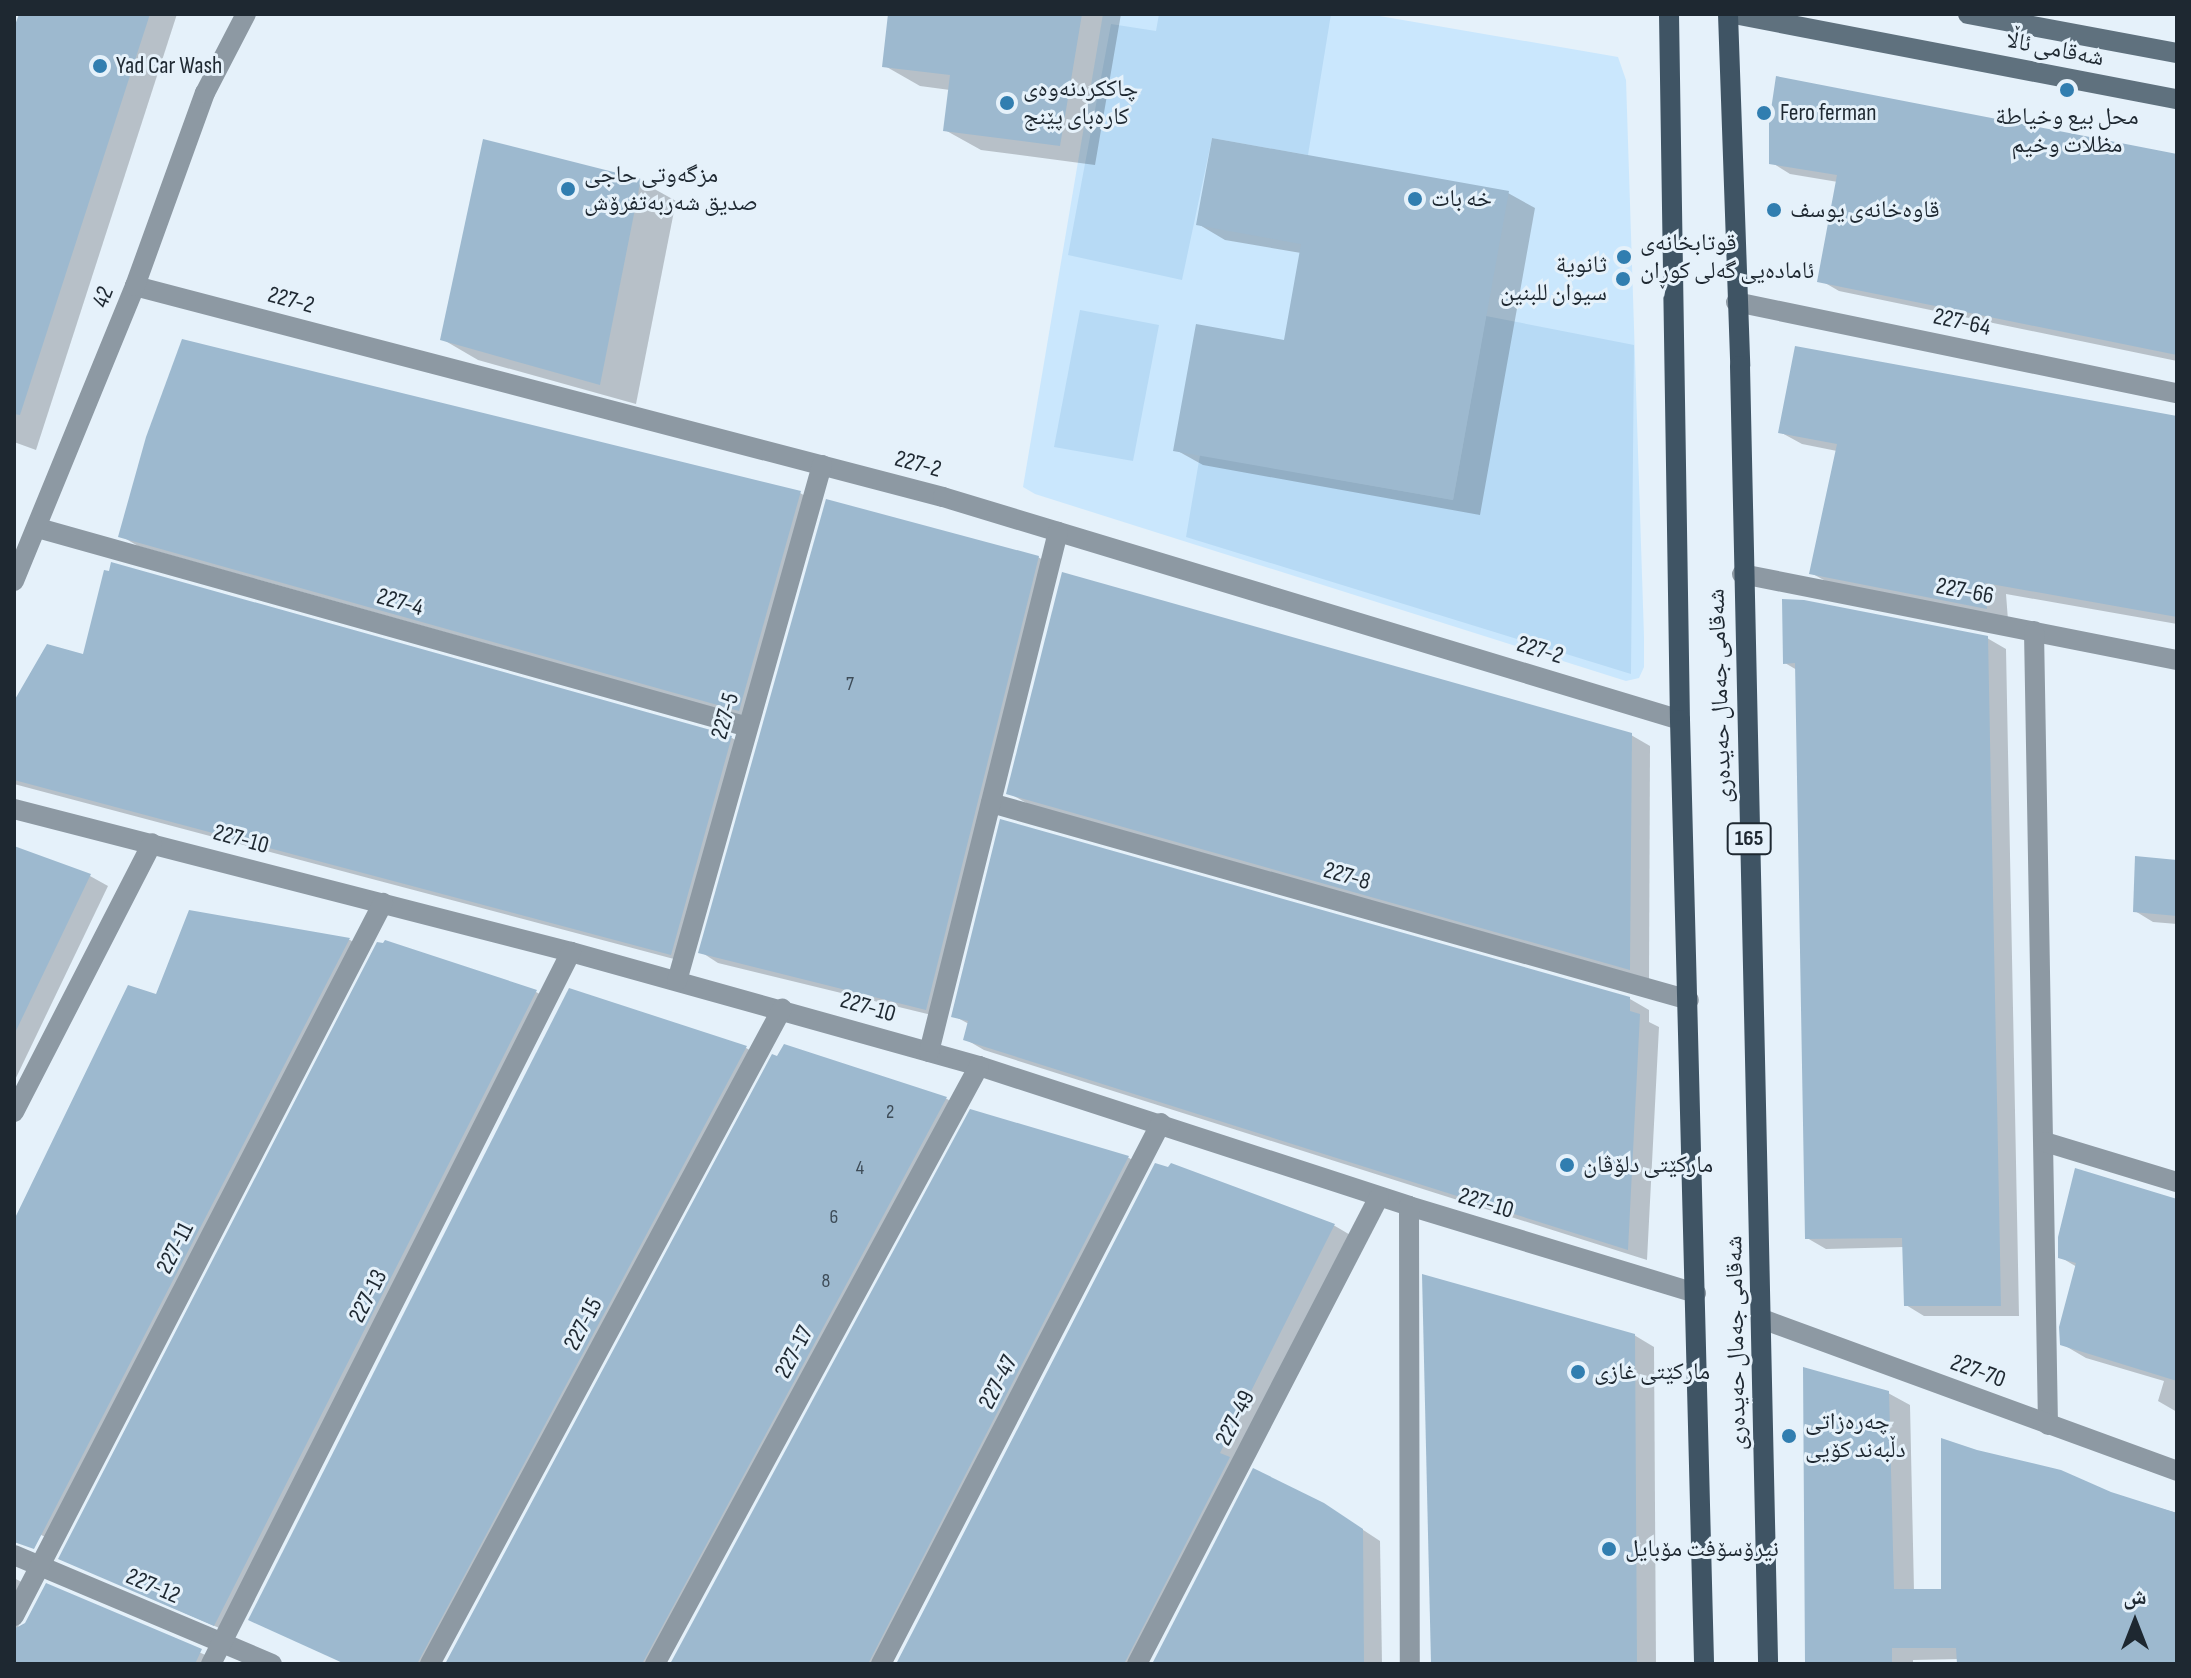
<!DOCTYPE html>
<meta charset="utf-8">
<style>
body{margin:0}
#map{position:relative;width:2191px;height:1678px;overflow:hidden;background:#e5f1fa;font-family:"Sofia Sans Condensed","Noto Naskh Arabic",sans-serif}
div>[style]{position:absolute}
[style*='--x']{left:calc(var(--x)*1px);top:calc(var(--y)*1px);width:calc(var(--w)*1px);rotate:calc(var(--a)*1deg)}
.built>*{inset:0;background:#cae7fd}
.green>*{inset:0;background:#b7daf5}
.shadow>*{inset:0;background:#0003}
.building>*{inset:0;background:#9db9cf}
.street>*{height:20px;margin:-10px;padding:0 10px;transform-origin:10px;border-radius:10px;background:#8d99a3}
.secondary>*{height:20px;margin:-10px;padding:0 10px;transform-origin:10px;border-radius:10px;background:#5f717e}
.primary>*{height:20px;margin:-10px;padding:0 10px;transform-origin:10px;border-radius:10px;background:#3f5464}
.dots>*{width:22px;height:22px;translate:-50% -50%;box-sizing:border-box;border:4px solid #e5f1fa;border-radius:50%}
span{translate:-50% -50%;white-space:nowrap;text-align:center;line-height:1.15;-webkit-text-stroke:6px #e5f1fa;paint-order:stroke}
.number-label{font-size:20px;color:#3e4c58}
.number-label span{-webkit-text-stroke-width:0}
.shield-label span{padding:2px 6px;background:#e5f1fa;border:2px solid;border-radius:6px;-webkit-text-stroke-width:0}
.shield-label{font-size:22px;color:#1e2831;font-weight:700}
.street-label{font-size:24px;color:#1e2831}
.poi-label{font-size:24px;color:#1e2831}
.left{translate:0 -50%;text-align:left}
.right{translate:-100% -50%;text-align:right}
.frame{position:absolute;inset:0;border:16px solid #1e2831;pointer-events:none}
.north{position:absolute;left:2095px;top:1582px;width:80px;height:80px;-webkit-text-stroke:6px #e5f1fa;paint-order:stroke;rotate:0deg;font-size:22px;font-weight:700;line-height:32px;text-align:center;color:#1e2831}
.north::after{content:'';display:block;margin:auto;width:28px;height:36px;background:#1e2831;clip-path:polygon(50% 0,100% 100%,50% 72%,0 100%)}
</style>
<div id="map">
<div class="built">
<i style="clip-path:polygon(1103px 14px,1368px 14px,1618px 57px,1626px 80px,1644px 637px,1644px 667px,1639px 678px,1626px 681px,1035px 494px,1023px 487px)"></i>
</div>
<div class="green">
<i style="clip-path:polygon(1159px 14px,1331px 14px,1308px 155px,1212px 138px,1182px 280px,1068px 255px,1111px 24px,1156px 31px)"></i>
<i style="clip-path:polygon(1080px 310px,1159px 325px,1133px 461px,1054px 447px)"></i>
<i style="clip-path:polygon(1486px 316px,1634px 345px,1631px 674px,1186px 537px,1200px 455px,1453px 500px)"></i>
</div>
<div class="shadow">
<i style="clip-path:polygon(21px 14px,177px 14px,36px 450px,14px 442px,14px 35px)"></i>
<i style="clip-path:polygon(890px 14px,1121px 14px,1095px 165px,981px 150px,945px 130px,950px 90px,920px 86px,885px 66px)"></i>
<i style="clip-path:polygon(2177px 154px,2177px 361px,1839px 291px,1820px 280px,1838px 182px,1790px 174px,1771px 162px)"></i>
<i style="clip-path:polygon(640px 181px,676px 201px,636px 404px,478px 360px,442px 339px)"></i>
<i style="clip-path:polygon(1508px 193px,1535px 208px,1480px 515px,1203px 465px,1176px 450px,1285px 342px,1301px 253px,1225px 240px,1198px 224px)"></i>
<i style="clip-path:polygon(2177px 418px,2177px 624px,2006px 594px,2008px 620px,1833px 585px,1811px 573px,1837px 451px,1802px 444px,1780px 432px)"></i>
<i style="clip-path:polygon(800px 493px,818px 503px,757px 720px,138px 546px,121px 536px)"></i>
<i style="clip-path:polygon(1038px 557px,1056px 568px,944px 1018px,718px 963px,701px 952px)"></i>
<i style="clip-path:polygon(113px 565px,732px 738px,749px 748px,689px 963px,14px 784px,14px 706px,85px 656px)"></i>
<i style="clip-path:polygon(1987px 638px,2006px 649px,2019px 1316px,1924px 1316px,1906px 1305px,1904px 1247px,1826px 1249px,1807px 1238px,1797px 670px,1785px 663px)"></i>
<i style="clip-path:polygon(1631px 735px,1650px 746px,1649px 979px,1028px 804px,1009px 793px)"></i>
<i style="clip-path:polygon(14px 848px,90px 876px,108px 886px,14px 1082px)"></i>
<i style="clip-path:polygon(2177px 862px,2177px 924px,2153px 922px,2135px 911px)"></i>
<i style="clip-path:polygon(190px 912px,350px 940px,367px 950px,60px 1544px,14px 1522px,14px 1225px,157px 997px)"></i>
<i style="clip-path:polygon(386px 942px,536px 992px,554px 1002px,233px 1634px,61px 1559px)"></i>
<i style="clip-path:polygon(570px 991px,746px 1048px,764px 1058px,438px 1664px,350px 1664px)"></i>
<i style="clip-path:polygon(1630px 999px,1649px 1010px,1649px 1022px,1659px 1027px,1647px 1260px,984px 1050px,965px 1039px,969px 1024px,954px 1016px)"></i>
<i style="clip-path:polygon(785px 1046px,947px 1099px,964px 1109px,663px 1664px,447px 1664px)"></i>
<i style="clip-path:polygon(971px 1112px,1129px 1158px,1146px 1168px,889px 1664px,672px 1664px)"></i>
<i style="clip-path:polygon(1172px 1165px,1335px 1226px,1352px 1236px,1147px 1664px,898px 1664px)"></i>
<i style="clip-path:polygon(2177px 1201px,2177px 1412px,2158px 1401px,2164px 1381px,2086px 1358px,2062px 1344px,2077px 1267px,2060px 1257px)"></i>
<i style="clip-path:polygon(1634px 1335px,1654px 1347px,1656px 1664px,1434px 1664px)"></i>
<i style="clip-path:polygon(1888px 1393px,1910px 1405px,1914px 1591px,1943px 1591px,2110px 1494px,2177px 1513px,2177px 1664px,1961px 1664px,1959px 1659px,1913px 1660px,1913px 1664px,1807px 1664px)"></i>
<i style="clip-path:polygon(1342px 1516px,1380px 1541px,1382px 1664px,1154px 1664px)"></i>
<i style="clip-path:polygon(14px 1578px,36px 1590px,18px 1627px,27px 1624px,47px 1585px,219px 1661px,218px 1664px,14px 1664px)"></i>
</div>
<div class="building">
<i style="clip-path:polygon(19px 14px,150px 14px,20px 415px,14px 414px,14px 28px)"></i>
<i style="clip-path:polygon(888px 14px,1082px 14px,1060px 146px,943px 131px,950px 75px,882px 67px)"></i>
<i style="clip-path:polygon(1776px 76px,2177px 154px,2177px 355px,1817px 282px,1837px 175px,1769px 164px,1769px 123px)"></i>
<i style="clip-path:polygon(1212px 138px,1509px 191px,1453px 500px,1173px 451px,1196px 324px,1284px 340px,1301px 244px,1196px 225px)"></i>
<i style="clip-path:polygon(483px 139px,641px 179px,600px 385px,440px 340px)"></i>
<i style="clip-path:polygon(182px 339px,801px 491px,739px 711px,118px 537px,146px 437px)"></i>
<i style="clip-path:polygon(1795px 346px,2177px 416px,2177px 617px,1985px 583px,1987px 609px,1809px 574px,1837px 444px,1778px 433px)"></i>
<i style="clip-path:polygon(826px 499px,1039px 556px,926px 1010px,698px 953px)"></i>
<i style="clip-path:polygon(111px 562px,732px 736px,671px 955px,14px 780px,14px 701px,47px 644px,83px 654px,104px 570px,109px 571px)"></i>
<i style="clip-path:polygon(1062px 572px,1632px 733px,1630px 970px,1006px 794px)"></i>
<i style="clip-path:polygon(1782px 599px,1804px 600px,1988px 636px,2001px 1306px,1904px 1306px,1902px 1238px,1805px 1239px,1795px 663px,1783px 664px)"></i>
<i style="clip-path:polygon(1000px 819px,1630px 997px,1630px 1011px,1640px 1014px,1628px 1250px,963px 1040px,968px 1021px,951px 1017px)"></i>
<i style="clip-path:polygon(14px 846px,91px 874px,14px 1035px)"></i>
<i style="clip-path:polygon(2135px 856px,2177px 860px,2177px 916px,2133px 912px)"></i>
<i style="clip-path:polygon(189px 910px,350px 938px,34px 1549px,14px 1542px,14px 1220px,128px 985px,156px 994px)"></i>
<i style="clip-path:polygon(385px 940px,537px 990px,214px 1626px,58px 1559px,377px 942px,383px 943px)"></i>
<i style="clip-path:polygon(569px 988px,747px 1046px,417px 1664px,345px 1664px,248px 1620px)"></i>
<i style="clip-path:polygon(784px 1044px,947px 1097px,642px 1664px,445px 1664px,772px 1054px,777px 1056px)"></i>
<i style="clip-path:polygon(970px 1109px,1129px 1156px,868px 1664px,670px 1664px)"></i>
<i style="clip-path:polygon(1155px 1163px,1168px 1167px,1171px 1163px,1335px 1224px,1220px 1453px,1230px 1457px,1124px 1664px,896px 1664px)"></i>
<i style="clip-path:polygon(2075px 1168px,2177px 1199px,2177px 1381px,2060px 1345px,2059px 1327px,2076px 1263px,2058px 1258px,2058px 1237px)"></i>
<i style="clip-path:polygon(1422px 1274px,1635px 1334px,1637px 1664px,1431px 1664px)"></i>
<i style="clip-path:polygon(1803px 1367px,1889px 1391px,1894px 1589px,1941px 1589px,1941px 1438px,1977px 1450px,2061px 1470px,2111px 1492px,2177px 1513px,2177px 1664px,1957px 1664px,1956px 1648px,1892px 1648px,1892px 1664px,1805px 1664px)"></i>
<i style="clip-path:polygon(1253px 1468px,1324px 1503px,1363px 1529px,1364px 1664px,1152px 1664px)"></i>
<i style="clip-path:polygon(46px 1583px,202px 1649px,195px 1664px,14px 1664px,14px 1629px,25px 1623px)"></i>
</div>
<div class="street">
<i style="--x:135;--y:286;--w:835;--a:14.64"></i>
<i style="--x:943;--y:497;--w:770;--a:16.83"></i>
<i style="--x:1736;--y:302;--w:450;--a:11.7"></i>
<i style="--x:38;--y:528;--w:737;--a:15.66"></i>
<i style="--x:1742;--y:574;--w:443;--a:11.2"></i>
<i style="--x:14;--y:581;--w:319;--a:-67.7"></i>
<i style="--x:135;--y:286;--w:205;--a:-70.1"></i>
<i style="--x:205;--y:93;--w:89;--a:-62.6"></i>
<i style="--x:2034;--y:631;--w:794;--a:88.99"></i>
<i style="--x:991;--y:803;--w:725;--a:15.76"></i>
<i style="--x:14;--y:809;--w:575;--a:14.4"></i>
<i style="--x:571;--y:952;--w:424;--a:15.6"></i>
<i style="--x:979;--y:1066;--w:452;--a:18"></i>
<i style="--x:1409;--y:1206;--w:300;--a:16.9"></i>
<i style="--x:677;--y:981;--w:536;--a:-74.3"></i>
<i style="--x:929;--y:1052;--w:536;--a:-76.07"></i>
<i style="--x:14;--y:1112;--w:302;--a:-62.8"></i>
<i style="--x:2045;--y:1142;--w:138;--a:16.9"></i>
<i style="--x:1409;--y:1206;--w:458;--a:89.9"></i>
<i style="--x:1762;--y:1319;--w:442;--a:20.1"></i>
<i style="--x:14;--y:1555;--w:280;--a:22.9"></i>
<i style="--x:14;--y:1616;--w:803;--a:-62.64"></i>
<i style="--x:211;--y:1664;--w:798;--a:-63.18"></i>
<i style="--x:430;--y:1664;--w:744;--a:-61.75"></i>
<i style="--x:655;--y:1664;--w:680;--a:-61.55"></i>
<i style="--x:881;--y:1664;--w:609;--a:-62.64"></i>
<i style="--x:1137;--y:1664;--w:526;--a:-62.61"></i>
</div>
<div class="secondary">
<i style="--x:1734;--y:14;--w:451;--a:10.9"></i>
<i style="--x:1968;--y:14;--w:213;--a:10.6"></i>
</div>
<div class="primary">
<i style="--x:1669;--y:14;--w:706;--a:89.11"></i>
<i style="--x:1680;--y:720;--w:944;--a:88.54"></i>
<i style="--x:1728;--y:14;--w:352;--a:88"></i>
<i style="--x:1740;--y:366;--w:1298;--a:88.76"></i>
</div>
<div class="dots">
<i style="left:100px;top:66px;background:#317eb0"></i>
<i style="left:2067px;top:90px;background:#317eb0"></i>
<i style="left:1007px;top:103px;background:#317eb0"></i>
<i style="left:1764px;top:113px;background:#317eb0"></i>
<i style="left:568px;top:189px;background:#317eb0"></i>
<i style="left:1415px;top:199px;background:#317eb0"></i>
<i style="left:1774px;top:210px;background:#317eb0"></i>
<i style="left:1624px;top:257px;background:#317eb0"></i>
<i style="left:1623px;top:279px;background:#317eb0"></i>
<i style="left:1567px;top:1165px;background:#317eb0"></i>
<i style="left:1578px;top:1372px;background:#317eb0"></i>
<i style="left:1789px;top:1436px;background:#317eb0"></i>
<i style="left:1609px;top:1549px;background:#317eb0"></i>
</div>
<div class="number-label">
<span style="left:850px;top:684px">7</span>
<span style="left:890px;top:1112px">2</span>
<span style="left:860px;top:1168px">4</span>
<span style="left:834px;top:1217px">6</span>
<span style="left:826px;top:1281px">8</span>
</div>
<div class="shield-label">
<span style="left:1749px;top:839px">165</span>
</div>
<div class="street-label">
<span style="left:2055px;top:49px;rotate:11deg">شه‌قامی ئاڵا</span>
<span style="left:103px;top:297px;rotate:-68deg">42</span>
<span style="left:291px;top:300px;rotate:15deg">227-2</span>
<span style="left:1962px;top:322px;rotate:12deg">227-64</span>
<span style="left:918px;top:464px;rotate:15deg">227-2</span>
<span style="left:1965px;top:591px;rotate:11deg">227-66</span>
<span style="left:400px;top:602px;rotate:16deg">227-4</span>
<span style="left:1540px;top:650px;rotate:17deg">227-2</span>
<span style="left:1720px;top:696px;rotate:-92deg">شەقامی جەمال حەیدەری</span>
<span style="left:725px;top:716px;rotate:-74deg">227-5</span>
<span style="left:241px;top:839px;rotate:15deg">227-10</span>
<span style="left:1347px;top:876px;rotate:16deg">227-8</span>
<span style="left:868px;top:1007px;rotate:16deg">227-10</span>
<span style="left:1486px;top:1203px;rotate:17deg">227-10</span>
<span style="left:175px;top:1248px;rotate:-63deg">227-11</span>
<span style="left:368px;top:1296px;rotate:-63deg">227-13</span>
<span style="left:583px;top:1324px;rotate:-62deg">227-15</span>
<span style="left:1736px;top:1343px;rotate:-91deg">شەقامی جەمال حەیدەری</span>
<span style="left:794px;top:1352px;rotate:-62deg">227-17</span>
<span style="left:1978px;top:1371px;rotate:20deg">227-70</span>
<span style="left:998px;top:1382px;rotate:-63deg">227-47</span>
<span style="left:1235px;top:1418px;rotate:-63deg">227-49</span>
<span style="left:153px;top:1586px;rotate:23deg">227-12</span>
</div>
<div class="poi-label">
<span class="left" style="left:116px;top:66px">Yad Car Wash</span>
<span class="left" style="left:1023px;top:103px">چاككردنەوەی<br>كارەبای پێنج</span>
<span class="left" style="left:1780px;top:113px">Fero ferman</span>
<span style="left:2067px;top:131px">محل بيع وخياطة<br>مظلات وخيم</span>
<span class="left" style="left:584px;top:189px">مزگەوتی حاجی<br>صدیق شەربەتفرۆش</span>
<span class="left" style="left:1431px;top:199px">خه بات</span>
<span class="left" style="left:1790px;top:210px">قاوەخانەی یوسف</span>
<span class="left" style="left:1640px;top:257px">قوتابخانەی<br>ئامادەیی گەلی کوڕان</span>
<span class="right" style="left:1607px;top:279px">ثانوية<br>سيوان للبنين</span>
<span class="left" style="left:1583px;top:1165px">ماركێتی دلۆڤان</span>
<span class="left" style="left:1594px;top:1372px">ماركێتی غازی</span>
<span class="left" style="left:1805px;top:1436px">چەرەزاتی<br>دڵبەند کۆیی</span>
<span class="left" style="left:1625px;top:1549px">نیرۆسۆفت مۆبایل</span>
</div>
<div class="frame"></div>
<div class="north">ش</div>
</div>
